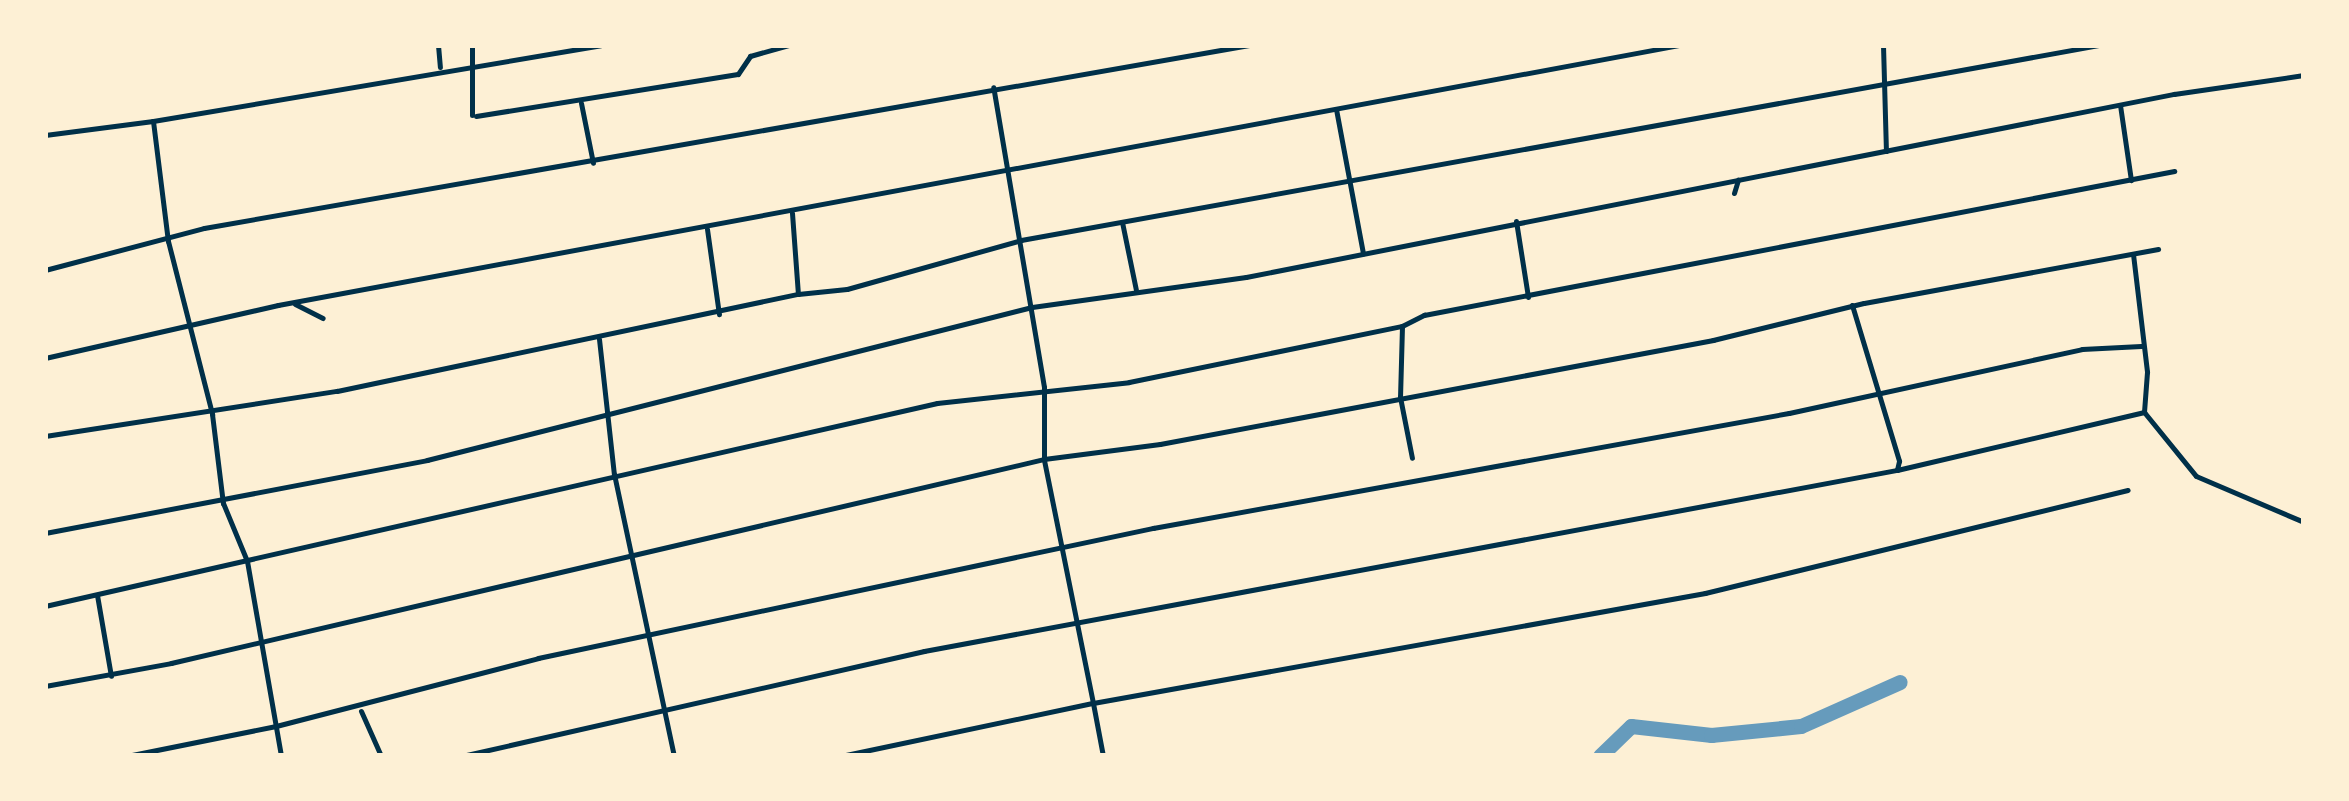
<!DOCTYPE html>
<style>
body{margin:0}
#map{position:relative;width:2349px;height:801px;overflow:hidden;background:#fdf0d5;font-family:Jost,sans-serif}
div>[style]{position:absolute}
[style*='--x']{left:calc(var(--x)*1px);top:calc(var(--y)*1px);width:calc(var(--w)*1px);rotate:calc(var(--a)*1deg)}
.river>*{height:15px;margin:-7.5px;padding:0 7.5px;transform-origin:7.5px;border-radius:7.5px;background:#669bbc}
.minor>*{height:5px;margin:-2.5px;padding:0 2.5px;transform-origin:2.5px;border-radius:2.5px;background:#003049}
span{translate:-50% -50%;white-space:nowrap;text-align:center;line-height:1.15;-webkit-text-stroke:8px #fdf0d5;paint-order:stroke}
.frame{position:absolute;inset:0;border:48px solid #fdf0d5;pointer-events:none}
</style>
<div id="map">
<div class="river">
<i style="--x:1600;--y:756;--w:43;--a:-44.1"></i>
<i style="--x:1631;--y:726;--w:81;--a:6.4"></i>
<i style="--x:1711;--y:735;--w:90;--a:-5.7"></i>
<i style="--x:1801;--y:726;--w:108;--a:-24"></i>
</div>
<div class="minor">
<i style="--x:438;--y:45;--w:22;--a:85"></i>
<i style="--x:472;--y:45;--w:70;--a:90"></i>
<i style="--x:1883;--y:45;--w:106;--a:88.4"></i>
<i style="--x:581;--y:103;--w:61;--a:78.7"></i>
<i style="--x:2120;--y:105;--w:76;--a:81.7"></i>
<i style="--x:1336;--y:109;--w:147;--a:79.4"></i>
<i style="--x:476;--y:116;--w:265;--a:-9.1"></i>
<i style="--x:738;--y:74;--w:22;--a:-56"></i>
<i style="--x:750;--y:56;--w:41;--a:-15.8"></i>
<i style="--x:153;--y:121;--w:454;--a:-9.6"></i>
<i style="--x:45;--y:135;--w:109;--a:-7.4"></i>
<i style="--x:153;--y:121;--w:121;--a:82.9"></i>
<i style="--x:168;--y:241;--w:179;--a:75.7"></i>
<i style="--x:212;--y:414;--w:90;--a:83"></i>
<i style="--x:223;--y:503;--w:63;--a:67.5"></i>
<i style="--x:247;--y:561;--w:198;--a:80.1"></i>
<i style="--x:1734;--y:193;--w:14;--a:-73"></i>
<i style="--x:792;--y:213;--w:81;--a:85.8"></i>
<i style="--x:1516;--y:221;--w:77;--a:81"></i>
<i style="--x:1122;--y:222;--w:69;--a:78.4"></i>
<i style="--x:707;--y:229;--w:86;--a:82"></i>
<i style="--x:2133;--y:254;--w:119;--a:83.2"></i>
<i style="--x:2147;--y:372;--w:40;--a:94.3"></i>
<i style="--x:45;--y:270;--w:164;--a:-14.8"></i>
<i style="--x:204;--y:228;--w:1061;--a:-9.93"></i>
<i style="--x:295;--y:304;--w:31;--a:27"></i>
<i style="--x:1852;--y:305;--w:163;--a:73.2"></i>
<i style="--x:1899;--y:461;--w:9;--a:103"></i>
<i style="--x:1402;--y:326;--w:71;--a:91.6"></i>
<i style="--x:1400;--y:397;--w:62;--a:78.9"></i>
<i style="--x:599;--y:339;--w:136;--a:83.7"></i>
<i style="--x:614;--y:474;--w:288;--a:78"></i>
<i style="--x:45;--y:358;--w:239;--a:-12.8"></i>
<i style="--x:278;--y:305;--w:1426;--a:-10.51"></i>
<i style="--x:45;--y:436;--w:295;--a:-8.8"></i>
<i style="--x:337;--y:391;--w:471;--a:-11.9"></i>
<i style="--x:798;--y:294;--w:49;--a:-5.8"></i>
<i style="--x:847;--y:289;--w:181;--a:-15.7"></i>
<i style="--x:1021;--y:240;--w:1095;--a:-10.25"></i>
<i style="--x:45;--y:533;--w:389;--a:-10.8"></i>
<i style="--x:427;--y:460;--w:624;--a:-14.19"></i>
<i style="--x:1032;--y:307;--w:216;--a:-8"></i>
<i style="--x:1246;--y:277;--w:946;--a:-11.16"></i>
<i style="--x:2174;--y:94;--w:131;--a:-8.3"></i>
<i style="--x:97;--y:595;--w:82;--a:80.2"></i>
<i style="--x:45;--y:606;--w:915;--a:-12.82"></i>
<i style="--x:937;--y:403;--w:193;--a:-6.2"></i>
<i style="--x:1129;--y:382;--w:279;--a:-11.6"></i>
<i style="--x:1402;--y:326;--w:25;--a:-27"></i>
<i style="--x:1424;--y:315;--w:764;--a:-10.87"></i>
<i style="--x:45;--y:686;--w:128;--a:-10.3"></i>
<i style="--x:171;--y:663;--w:897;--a:-13.15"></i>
<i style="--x:1044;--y:459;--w:117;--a:-7.4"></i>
<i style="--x:1160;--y:444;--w:563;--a:-10.65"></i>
<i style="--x:1713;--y:340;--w:155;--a:-13.8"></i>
<i style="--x:1864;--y:303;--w:299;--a:-10.4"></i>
<i style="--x:361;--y:711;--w:49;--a:66"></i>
<i style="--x:127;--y:756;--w:152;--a:-11.4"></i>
<i style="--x:276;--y:726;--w:271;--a:-14.5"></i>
<i style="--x:538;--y:658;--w:629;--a:-11.94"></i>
<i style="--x:1153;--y:528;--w:646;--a:-10.25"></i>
<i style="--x:1789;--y:413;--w:300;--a:-12.3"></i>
<i style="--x:2082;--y:349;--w:59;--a:-2.9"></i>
<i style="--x:462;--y:756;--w:474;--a:-12.8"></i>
<i style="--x:924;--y:651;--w:990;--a:-10.54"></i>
<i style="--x:1897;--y:470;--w:254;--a:-13.2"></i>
<i style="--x:2144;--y:412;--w:82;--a:50.9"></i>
<i style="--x:2196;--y:476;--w:117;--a:23.1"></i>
<i style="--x:841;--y:756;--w:258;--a:-11.9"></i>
<i style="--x:1093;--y:703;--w:249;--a:-101.4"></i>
<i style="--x:1044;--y:459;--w:72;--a:-90"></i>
<i style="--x:1044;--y:387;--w:304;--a:-99.6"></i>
<i style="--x:1103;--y:756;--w:54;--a:-100.7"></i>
<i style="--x:1093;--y:703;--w:622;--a:-10.19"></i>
<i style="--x:1705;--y:593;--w:435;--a:-13.7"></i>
</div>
<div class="frame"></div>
</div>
